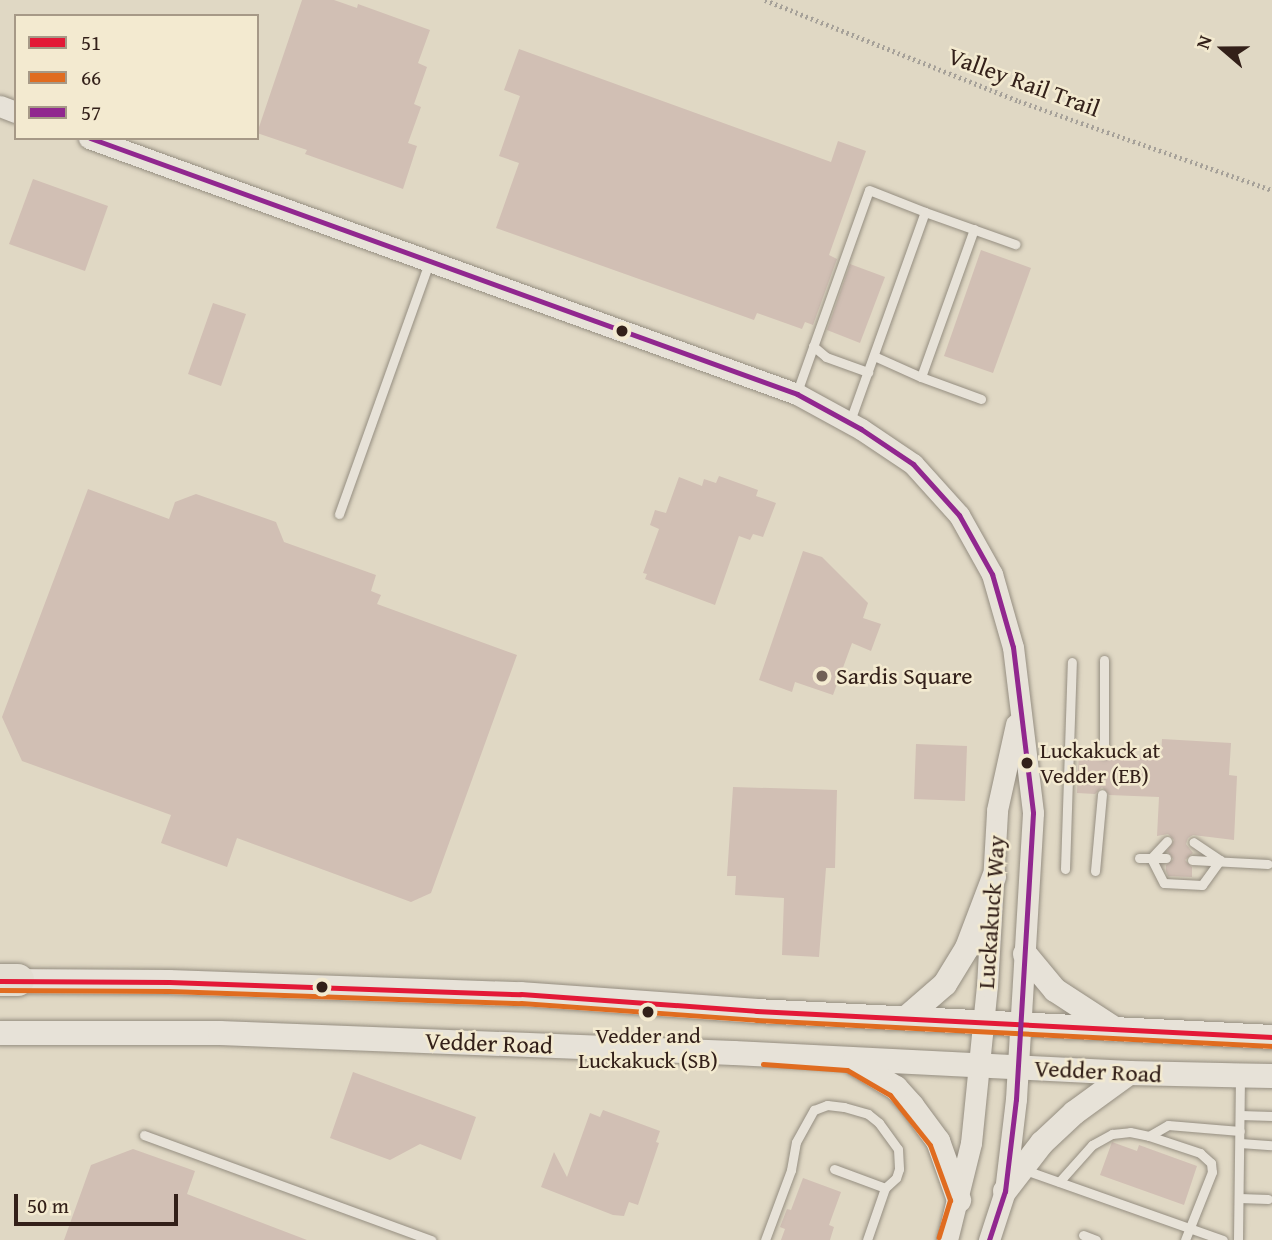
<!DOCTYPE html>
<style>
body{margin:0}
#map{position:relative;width:1272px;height:1240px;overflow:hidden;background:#e0d8c4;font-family:"Gentium Book Plus",serif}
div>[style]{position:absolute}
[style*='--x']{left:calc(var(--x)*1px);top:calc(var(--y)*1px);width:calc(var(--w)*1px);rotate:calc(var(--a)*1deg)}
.building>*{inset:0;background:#d1bfb4}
.path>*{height:4.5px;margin-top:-2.25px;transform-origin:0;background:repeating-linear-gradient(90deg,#a6a199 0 2px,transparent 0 5.5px)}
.roads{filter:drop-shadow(0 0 2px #958e81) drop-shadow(0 0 2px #958e81)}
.service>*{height:9px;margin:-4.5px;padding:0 4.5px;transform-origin:4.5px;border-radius:4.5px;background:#e7e2d8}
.tertiary>*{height:21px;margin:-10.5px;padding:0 10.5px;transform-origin:10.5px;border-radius:10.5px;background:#e7e2d8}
.secondary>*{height:24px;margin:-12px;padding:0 12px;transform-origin:12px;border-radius:12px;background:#e7e2d8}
.motorway>*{height:32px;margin:-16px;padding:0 16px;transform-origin:16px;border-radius:16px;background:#e3ded2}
.bus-1>*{height:5px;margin:-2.5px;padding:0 2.5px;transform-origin:2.5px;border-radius:2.5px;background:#e31937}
.bus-2>*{height:5px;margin:-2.5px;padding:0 2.5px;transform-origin:2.5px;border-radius:2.5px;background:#e06c20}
.bus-3>*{height:5px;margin:-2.5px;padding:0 2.5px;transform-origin:2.5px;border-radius:2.5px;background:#91278f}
.dots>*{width:19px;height:19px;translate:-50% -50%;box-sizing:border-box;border:4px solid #f3ead0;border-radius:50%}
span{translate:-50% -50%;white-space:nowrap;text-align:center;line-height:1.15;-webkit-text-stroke:5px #f3ead0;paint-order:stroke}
.bus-label{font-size:22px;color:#332019}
.left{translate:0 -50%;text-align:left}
.street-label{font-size:24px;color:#332019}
.poi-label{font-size:24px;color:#332019}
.legend{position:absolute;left:14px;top:14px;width:245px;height:126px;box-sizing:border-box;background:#f3ead0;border:2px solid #a69987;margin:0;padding:9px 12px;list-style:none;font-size:21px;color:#332019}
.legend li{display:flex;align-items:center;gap:14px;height:35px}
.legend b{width:35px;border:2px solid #a69987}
.north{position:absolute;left:1188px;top:14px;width:70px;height:70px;-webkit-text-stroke:5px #f3ead0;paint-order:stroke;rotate:290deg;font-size:19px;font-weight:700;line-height:28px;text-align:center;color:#332019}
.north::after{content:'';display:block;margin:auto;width:24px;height:32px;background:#332019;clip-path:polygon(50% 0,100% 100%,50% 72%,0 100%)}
.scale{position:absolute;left:14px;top:1194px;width:164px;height:32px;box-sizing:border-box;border:4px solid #332019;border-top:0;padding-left:9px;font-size:21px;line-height:24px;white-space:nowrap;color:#332019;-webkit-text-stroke:5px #f3ead0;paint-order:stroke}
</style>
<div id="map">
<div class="building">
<i style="clip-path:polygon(302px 0,334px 0,357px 8px,358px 4px,430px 30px,418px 63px,427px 67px,414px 104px,421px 107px,408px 143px,417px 146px,403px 189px,305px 154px,307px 150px,257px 133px)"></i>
<i style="clip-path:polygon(519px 49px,831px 162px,838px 141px,866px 151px,829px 255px,837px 259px,813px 325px,805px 322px,802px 329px,757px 313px,754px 320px,496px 228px,519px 163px,499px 156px,520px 96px,504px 90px)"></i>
<i style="clip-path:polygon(33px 179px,108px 206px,85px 271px,9px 244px)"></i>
<i style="clip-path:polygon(981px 250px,1031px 268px,993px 373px,944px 356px)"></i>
<i style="clip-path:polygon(850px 264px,885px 277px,860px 343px,827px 330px)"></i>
<i style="clip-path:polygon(213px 303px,246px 314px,221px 386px,188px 374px)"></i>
<i style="clip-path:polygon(719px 476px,758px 490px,756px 496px,776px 503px,763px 537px,753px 534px,750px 540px,739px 536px,715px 605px,645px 579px,647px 574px,643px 573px,659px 529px,650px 525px,655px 510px,666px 513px,679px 477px,702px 486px,704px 479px,716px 483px)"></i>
<i style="clip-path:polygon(88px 489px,169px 519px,175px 502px,196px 494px,276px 522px,284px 542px,376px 575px,371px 591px,381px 595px,377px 604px,517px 655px,431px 893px,411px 902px,237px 838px,227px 867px,161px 843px,171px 815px,22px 761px,2px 717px)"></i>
<i style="clip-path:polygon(803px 551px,822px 557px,868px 603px,863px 618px,881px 624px,871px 651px,852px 643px,833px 695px,795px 682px,792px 692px,759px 680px)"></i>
<i style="clip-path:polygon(1162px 739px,1231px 743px,1229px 775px,1237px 776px,1234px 840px,1193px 835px,1188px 838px,1186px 844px,1193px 853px,1185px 860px,1192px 867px,1192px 877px,1168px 876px,1166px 871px,1166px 865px,1173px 859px,1167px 851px,1174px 840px,1168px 834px,1157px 836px,1159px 797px,1109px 795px,1102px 787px,1095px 794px,1077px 793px,1079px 752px,1097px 753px,1103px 760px,1111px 753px,1161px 756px)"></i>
<i style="clip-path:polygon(916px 744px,967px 746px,965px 801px,914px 799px)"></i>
<i style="clip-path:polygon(733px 787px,837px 790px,835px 868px,826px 868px,819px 957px,782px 955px,784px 898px,735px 895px,736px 876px,727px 876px)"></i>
<i style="clip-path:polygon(353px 1072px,476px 1117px,461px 1160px,420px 1144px,390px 1160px,330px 1138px)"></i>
<i style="clip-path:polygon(603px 1110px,660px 1131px,656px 1142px,659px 1143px,638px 1205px,629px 1202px,624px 1216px,613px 1215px,541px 1187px,554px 1152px,567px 1177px,590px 1113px,600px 1117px)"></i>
<i style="clip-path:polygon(1112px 1142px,1137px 1151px,1139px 1145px,1197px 1166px,1184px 1205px,1100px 1175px)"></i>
<i style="clip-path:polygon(133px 1149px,195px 1171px,187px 1194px,307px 1240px,64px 1240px,91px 1165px)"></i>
<i style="clip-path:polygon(803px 1178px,841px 1192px,829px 1225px,834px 1227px,830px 1240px,781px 1240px,785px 1229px,780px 1227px,787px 1209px,791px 1210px)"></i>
</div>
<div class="path">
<i style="--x:765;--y:0;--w:273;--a:21.7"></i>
<i style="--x:1019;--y:101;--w:268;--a:19.4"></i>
</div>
<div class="roads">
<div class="service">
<i style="--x:974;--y:229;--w:157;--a:109.7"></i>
<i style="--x:921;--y:377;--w:64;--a:20.1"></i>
<i style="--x:813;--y:346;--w:17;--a:40"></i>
<i style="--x:826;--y:357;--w:45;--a:19.7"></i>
<i style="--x:874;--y:356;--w:51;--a:24.1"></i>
<i style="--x:797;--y:392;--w:214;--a:-70.4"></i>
<i style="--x:869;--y:190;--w:60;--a:21.4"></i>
<i style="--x:850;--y:421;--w:222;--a:-70.3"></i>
<i style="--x:925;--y:212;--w:96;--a:19.6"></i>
<i style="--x:339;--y:514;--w:268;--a:-70.3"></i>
<i style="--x:1104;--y:660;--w:93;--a:90"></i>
<i style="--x:1167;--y:841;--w:23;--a:133"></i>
<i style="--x:1151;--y:858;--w:28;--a:63"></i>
<i style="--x:1164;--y:883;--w:38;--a:3"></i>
<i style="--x:1202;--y:885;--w:31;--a:-54"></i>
<i style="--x:1220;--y:860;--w:32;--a:-146"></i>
<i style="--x:1139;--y:858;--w:27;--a:0"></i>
<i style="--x:1192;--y:860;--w:76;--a:3"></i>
<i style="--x:1065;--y:869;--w:207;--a:-88.1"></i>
<i style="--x:1095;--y:871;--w:77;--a:-84.8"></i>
<i style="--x:1240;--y:1115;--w:32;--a:2"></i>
<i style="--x:144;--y:1135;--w:306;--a:20.1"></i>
<i style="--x:1149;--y:1136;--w:54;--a:18.4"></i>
<i style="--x:1200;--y:1153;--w:15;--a:42"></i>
<i style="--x:1211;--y:1163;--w:9;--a:84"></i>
<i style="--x:1212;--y:1172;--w:73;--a:111.7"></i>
<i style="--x:1240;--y:1143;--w:31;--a:4"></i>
<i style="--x:834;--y:1169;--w:54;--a:20.4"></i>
<i style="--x:885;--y:1188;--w:55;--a:109.1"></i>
<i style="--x:1025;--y:1170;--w:210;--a:19.5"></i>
<i style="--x:1059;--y:1182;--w:50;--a:-48.3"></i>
<i style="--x:1092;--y:1145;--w:23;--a:-29"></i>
<i style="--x:1112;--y:1134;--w:18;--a:-6"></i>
<i style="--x:1130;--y:1132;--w:19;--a:12"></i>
<i style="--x:1149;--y:1136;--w:22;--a:-30"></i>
<i style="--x:1168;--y:1125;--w:72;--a:4.8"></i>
<i style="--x:1239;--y:1198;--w:29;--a:2"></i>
<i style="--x:1083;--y:1235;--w:14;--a:21"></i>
<i style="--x:765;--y:1240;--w:75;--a:-69.6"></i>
<i style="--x:791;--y:1170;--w:28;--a:-80"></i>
<i style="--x:796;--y:1142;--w:37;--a:-61"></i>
<i style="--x:814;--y:1110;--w:14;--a:-21"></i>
<i style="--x:827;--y:1105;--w:17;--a:7"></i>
<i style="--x:844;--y:1107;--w:25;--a:16"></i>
<i style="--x:868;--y:1114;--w:14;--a:39"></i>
<i style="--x:879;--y:1123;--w:32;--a:54"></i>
<i style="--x:898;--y:1149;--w:20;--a:87"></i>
<i style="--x:899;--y:1169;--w:9;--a:108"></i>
<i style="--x:896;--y:1178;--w:15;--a:138"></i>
<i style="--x:1238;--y:1240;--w:163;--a:-89.3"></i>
</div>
<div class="tertiary">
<i style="--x:0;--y:106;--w:17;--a:21"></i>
<i style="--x:89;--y:138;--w:753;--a:19.88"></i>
<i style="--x:797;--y:394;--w:73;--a:28.7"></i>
<i style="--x:861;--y:429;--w:63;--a:33.9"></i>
<i style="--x:913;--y:464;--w:69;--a:48"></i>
<i style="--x:959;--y:515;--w:68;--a:60.8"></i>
<i style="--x:992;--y:574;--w:76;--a:74"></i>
<i style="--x:1013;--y:647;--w:167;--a:83.1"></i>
<i style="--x:1033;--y:813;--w:287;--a:93.4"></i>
<i style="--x:1016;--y:1099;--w:93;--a:96.8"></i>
<i style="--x:1005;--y:1191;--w:52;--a:108.1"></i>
<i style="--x:947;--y:1240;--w:100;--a:-76.1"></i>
<i style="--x:971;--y:1143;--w:158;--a:-84.2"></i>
<i style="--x:987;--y:986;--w:176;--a:-86.7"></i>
<i style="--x:997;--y:810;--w:88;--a:-77.5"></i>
</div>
<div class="secondary">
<i style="--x:1025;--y:954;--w:47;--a:50.2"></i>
<i style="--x:1055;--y:990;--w:72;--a:33"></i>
<i style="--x:1;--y:981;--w:168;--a:0.3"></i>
<i style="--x:169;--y:982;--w:352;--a:2"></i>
<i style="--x:521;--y:994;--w:236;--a:4.1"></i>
<i style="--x:756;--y:1011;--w:517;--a:2.88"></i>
<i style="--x:907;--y:1017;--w:50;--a:-41"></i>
<i style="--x:945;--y:984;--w:42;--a:-58.6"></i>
<i style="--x:967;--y:948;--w:76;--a:-69.2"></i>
<i style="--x:0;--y:1033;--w:220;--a:0"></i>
<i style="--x:220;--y:1033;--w:514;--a:2.23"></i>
<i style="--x:734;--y:1053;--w:396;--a:2.9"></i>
<i style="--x:1129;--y:1073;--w:143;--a:1.2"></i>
<i style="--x:854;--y:1063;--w:49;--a:30.8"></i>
<i style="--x:896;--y:1088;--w:24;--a:48"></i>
<i style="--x:912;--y:1106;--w:44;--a:53.4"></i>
<i style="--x:938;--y:1141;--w:63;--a:70.4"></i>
<i style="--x:1005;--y:1191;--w:61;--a:-52.4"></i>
<i style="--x:1042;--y:1143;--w:44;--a:-43.2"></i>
<i style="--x:1074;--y:1113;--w:68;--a:-36"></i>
</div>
<div class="motorway">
<i style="--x:0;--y:980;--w:18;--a:0"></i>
</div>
</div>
<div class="bus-1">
<i style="--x:0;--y:981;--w:169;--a:0.3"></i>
<i style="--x:169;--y:982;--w:352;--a:2"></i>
<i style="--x:521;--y:994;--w:236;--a:4.1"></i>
<i style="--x:756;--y:1011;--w:517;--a:2.88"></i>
</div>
<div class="bus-2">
<i style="--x:0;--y:990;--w:169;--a:0.3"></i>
<i style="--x:169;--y:991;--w:352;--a:2"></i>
<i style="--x:521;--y:1003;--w:236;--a:4.1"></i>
<i style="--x:756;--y:1020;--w:517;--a:2.88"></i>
<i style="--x:763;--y:1064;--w:84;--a:4.1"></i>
<i style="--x:847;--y:1070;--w:50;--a:30.2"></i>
<i style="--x:890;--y:1095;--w:64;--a:51.3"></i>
<i style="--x:930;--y:1145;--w:59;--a:70"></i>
<i style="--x:950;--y:1200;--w:39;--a:107"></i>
</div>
<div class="bus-3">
<i style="--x:90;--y:138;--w:752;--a:19.9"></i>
<i style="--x:797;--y:394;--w:73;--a:28.7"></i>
<i style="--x:861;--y:429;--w:63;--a:33.9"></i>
<i style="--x:913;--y:464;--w:69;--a:48"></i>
<i style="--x:959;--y:515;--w:68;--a:60.8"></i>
<i style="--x:992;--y:574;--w:76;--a:74"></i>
<i style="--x:1013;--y:647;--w:167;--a:83.1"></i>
<i style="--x:1033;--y:813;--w:287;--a:93.4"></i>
<i style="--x:1016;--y:1099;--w:93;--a:96.8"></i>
<i style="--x:1005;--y:1191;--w:52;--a:108.1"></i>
</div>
<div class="dots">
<i style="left:622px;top:331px;background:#332019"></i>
<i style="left:822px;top:676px;background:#706055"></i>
<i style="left:1027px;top:763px;background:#332019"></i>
<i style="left:322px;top:987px;background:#332019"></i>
<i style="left:648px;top:1012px;background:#332019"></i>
</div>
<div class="bus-label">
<span class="left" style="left:1040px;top:763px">Luckakuck at<br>Vedder (EB)</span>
<span style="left:648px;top:1048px">Vedder and<br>Luckakuck (SB)</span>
</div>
<div class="street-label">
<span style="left:1024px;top:82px;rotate:20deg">Valley Rail Trail</span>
<span style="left:991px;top:912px;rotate:-86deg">Luckakuck Way</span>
<span style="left:489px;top:1043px;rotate:2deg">Vedder Road</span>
<span style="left:1098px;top:1071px;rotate:3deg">Vedder Road</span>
</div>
<div class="poi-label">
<span class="left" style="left:836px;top:676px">Sardis Square</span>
</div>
<ul class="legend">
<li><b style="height:9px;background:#e31937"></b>51</li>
<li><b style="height:9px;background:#e06c20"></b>66</li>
<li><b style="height:9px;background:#91278f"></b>57</li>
</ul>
<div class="north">N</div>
<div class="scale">50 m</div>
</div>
